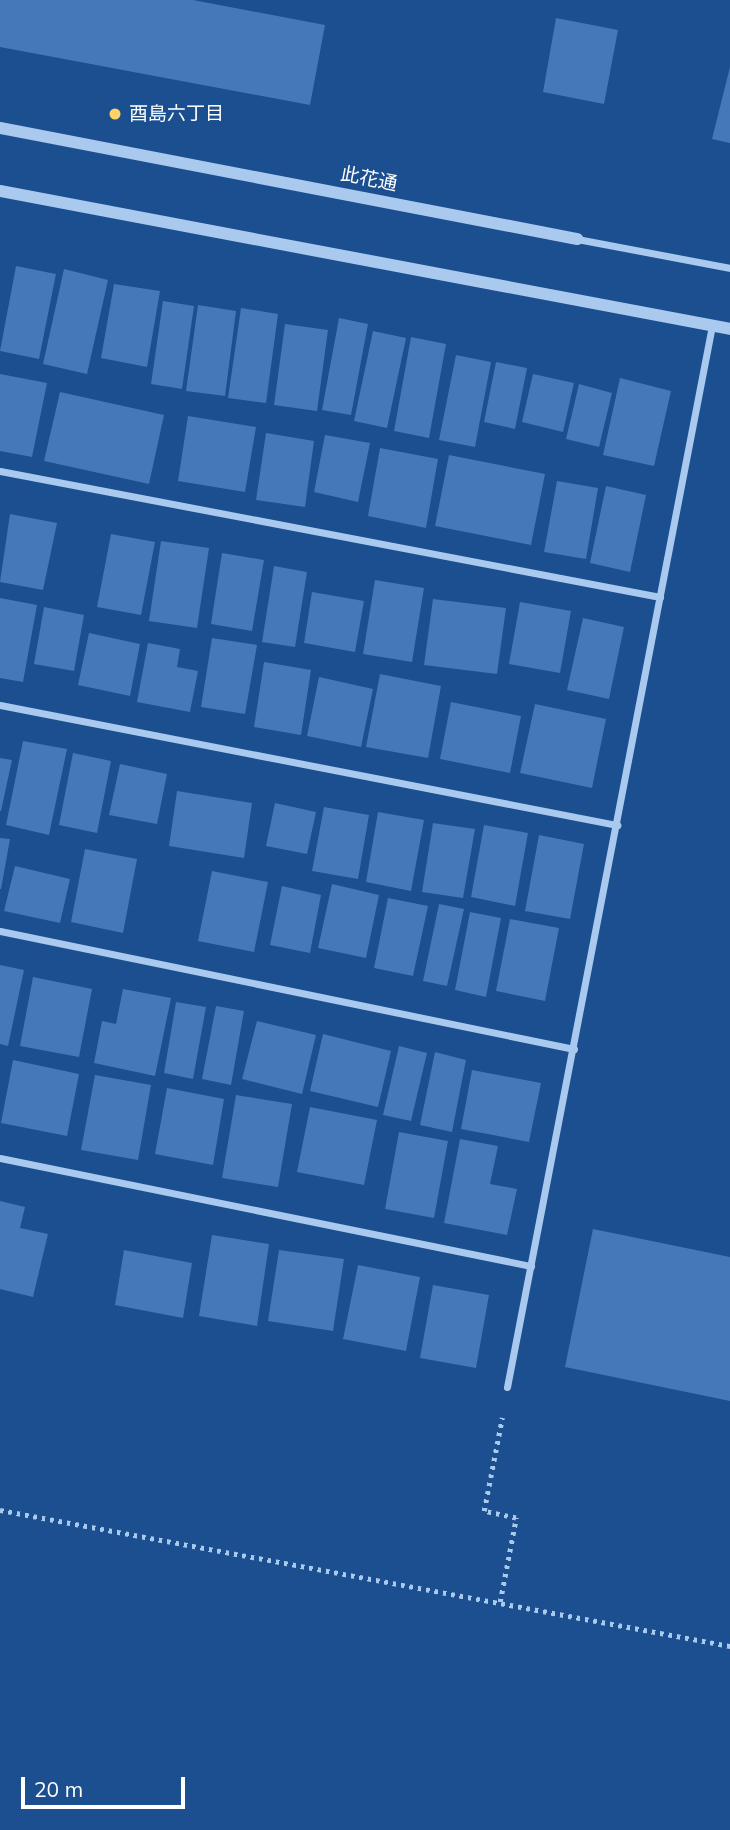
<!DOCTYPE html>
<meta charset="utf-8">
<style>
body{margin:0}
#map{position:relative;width:730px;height:1830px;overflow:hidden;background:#1b4f8f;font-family:Mulish,"Noto Sans JP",sans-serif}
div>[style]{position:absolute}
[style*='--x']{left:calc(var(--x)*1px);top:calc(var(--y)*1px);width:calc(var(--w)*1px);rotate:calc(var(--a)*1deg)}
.building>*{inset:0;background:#4478b7}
.path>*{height:4.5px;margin-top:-2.25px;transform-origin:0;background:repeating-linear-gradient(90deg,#a9c9ee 0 3.5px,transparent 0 8.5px)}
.minor>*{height:7px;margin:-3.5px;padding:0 3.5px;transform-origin:3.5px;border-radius:3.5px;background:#a9c9ee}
.tertiary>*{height:12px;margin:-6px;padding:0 6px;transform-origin:6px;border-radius:6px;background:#a9c9ee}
.dots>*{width:19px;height:19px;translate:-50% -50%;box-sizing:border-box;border:4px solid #1b4f8f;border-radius:50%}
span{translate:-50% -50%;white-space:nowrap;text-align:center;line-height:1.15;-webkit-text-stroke:5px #1b4f8f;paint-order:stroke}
.poi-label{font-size:19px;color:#fff}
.left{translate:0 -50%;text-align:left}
.street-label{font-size:19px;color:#fff}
.scale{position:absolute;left:21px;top:1777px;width:164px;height:32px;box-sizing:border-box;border:4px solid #fff;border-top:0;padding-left:9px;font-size:21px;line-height:24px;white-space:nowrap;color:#fff;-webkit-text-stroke:5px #1b4f8f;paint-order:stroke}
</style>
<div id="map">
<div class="building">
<i style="clip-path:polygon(0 0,193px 0,325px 25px,310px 105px,0 47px)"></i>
<i style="clip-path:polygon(556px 18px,618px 30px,604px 104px,543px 92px)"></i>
<i style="clip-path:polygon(730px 67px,730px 143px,712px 139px)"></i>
<i style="clip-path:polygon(16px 266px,56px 274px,39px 359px,0 351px)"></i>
<i style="clip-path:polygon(64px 269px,108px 280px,87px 374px,43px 364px)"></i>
<i style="clip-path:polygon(114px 284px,160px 291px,147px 367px,101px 358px)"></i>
<i style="clip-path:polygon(163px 301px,194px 306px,182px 389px,151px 384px)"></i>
<i style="clip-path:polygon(198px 305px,236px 311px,225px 396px,186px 391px)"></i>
<i style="clip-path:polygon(241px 308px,278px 314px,266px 403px,228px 398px)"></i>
<i style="clip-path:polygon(339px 318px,368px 324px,351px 415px,322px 410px)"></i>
<i style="clip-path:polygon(285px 324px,328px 330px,317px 411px,274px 405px)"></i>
<i style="clip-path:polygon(373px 331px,406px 338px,387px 428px,354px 421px)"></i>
<i style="clip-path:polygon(411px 337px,446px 344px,429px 438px,394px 431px)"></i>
<i style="clip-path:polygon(456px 355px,491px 362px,475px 447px,439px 440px)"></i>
<i style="clip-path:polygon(496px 362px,527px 368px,515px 429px,484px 422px)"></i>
<i style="clip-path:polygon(0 374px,47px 383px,32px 457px,0 451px)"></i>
<i style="clip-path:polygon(533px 374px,574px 383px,563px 432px,522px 422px)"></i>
<i style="clip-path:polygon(620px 378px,671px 391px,654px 466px,603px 455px)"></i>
<i style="clip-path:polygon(579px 384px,612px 393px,599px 447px,566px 439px)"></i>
<i style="clip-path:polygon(60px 392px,164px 415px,149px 484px,44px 461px)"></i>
<i style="clip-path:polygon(188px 416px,256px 427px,245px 492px,178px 481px)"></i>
<i style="clip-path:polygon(266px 433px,314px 441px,305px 507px,256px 500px)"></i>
<i style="clip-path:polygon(325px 435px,370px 443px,358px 502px,314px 492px)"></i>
<i style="clip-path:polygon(380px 448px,438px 459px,426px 528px,368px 516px)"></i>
<i style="clip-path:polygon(449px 455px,545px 474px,531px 545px,435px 526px)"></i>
<i style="clip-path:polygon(557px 481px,598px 488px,586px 559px,544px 552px)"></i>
<i style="clip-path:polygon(606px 486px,646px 495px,630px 572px,590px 563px)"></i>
<i style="clip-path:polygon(10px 514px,57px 523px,43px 590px,0 582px)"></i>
<i style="clip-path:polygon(111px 534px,155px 542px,141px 615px,97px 607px)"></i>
<i style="clip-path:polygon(161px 541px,209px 548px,197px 628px,149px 621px)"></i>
<i style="clip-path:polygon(222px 553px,264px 560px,252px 631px,211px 624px)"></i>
<i style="clip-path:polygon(274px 566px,307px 572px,295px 647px,262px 642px)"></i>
<i style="clip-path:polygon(375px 580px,424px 588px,412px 662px,363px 654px)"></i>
<i style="clip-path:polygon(312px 592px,364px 601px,355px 652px,304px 643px)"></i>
<i style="clip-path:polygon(0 598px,37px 605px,23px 682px,0 678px)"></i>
<i style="clip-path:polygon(433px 599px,506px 608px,497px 674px,424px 665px)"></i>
<i style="clip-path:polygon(520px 602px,571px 611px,560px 673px,509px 664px)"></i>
<i style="clip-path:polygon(44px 607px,84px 615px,74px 671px,34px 664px)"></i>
<i style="clip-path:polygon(583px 618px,624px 627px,609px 699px,567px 690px)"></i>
<i style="clip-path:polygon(89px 633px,140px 644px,130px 696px,78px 685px)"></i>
<i style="clip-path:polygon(212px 638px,257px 645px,245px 714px,201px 707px)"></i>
<i style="clip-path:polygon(148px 643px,180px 649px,177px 667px,198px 671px,190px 712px,137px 702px)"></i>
<i style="clip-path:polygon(264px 662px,311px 670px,301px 735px,254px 727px)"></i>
<i style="clip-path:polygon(380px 674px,441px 686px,428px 758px,366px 747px)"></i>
<i style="clip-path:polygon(319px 677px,373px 689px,361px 747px,307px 736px)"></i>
<i style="clip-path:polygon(451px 702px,521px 716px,510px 773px,440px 759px)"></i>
<i style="clip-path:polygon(535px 704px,606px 719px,592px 788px,520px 773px)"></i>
<i style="clip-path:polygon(23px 741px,67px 749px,49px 835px,6px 825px)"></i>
<i style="clip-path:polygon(73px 753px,111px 761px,97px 833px,59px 825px)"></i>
<i style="clip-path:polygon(0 758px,12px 760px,1px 811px,0 811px)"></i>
<i style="clip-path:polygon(120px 764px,167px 774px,157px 824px,109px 815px)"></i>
<i style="clip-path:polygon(177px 791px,252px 803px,244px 858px,169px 846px)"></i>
<i style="clip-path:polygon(275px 803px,316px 812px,307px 854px,266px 846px)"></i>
<i style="clip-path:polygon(324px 807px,369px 815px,358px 879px,312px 871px)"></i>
<i style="clip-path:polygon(378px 812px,424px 820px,411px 891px,366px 882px)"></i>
<i style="clip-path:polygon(433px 823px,475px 829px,463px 898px,422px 892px)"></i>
<i style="clip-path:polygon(484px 825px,528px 833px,515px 906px,471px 897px)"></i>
<i style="clip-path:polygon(539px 835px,584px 844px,570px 919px,525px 911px)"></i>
<i style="clip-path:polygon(0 838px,10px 839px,1px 889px,0 889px)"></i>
<i style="clip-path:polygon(85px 849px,137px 859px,123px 933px,71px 922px)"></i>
<i style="clip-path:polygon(15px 866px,70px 879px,60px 923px,4px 911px)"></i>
<i style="clip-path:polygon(212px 871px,268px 882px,254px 952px,198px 941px)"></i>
<i style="clip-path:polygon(332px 884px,379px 895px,366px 958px,318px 948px)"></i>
<i style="clip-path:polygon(282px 886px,321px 895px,310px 953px,270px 945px)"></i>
<i style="clip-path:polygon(388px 898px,428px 906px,413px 976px,374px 968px)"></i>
<i style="clip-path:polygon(439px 904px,464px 909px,447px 986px,423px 981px)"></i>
<i style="clip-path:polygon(470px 912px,501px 918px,486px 997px,455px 990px)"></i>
<i style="clip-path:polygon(510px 919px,559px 928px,545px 1001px,496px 991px)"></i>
<i style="clip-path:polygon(0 965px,24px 970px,8px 1046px,0 1044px)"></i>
<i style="clip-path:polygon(33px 977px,92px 989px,79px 1057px,20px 1046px)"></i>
<i style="clip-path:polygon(123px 989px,171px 998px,155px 1076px,94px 1063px,102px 1021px,116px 1024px)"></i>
<i style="clip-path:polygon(176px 1002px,206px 1007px,193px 1079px,164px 1073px)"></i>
<i style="clip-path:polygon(216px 1006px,244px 1011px,231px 1085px,202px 1079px)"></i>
<i style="clip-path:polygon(257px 1021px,316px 1035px,302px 1094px,242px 1079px)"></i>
<i style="clip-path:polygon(323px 1034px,391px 1051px,378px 1107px,310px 1091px)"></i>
<i style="clip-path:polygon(399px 1046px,427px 1053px,411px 1121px,383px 1115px)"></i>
<i style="clip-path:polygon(435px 1052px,466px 1060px,452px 1132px,420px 1125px)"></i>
<i style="clip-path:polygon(13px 1060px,79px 1074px,67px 1136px,1px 1123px)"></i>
<i style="clip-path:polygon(472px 1070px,541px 1083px,529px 1142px,461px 1129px)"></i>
<i style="clip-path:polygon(95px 1075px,151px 1085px,138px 1160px,81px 1150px)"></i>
<i style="clip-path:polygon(167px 1088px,224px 1099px,213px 1165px,155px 1154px)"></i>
<i style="clip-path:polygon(236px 1095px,292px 1104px,278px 1187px,222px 1178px)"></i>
<i style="clip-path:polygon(310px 1107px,377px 1120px,364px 1185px,297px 1172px)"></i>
<i style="clip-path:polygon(399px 1132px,448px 1141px,434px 1218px,385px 1209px)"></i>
<i style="clip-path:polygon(460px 1139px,498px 1146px,490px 1184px,517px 1189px,507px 1235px,444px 1223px)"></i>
<i style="clip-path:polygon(0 1201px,25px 1207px,20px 1228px,48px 1234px,33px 1297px,0 1289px)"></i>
<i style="clip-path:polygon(593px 1229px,730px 1257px,730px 1401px,565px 1367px)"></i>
<i style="clip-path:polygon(212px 1235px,269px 1244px,257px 1326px,199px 1316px)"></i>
<i style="clip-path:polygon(124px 1250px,192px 1263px,183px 1318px,115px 1305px)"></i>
<i style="clip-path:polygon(279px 1250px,344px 1259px,333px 1331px,268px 1321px)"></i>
<i style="clip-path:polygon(358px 1265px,420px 1277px,406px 1351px,343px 1339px)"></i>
<i style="clip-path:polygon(433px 1285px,489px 1295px,476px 1368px,420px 1358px)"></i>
</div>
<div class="path">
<i style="--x:0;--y:1510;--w:743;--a:10.55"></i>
<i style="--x:500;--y:1602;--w:86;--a:-79.2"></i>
<i style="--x:516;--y:1518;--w:33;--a:-168"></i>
<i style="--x:484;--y:1511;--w:95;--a:-79"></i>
</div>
<div class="minor">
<i style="--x:577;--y:239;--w:156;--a:10.7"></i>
<i style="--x:0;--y:471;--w:672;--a:10.81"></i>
<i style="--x:0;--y:705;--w:629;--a:11.01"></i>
<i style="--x:0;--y:931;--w:586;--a:11.62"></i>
<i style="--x:0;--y:1158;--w:542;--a:11.5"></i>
<i style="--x:507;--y:1387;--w:1082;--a:-79.07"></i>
</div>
<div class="tertiary">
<i style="--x:0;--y:128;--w:588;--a:10.89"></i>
<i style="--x:0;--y:191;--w:743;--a:10.7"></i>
</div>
<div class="dots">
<i style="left:115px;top:114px;background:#ffd166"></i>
</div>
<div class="poi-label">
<span class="left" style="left:129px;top:114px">酉島六丁目</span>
</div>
<div class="street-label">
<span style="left:369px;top:179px;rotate:11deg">此花通</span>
</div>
<div class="scale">20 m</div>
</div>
